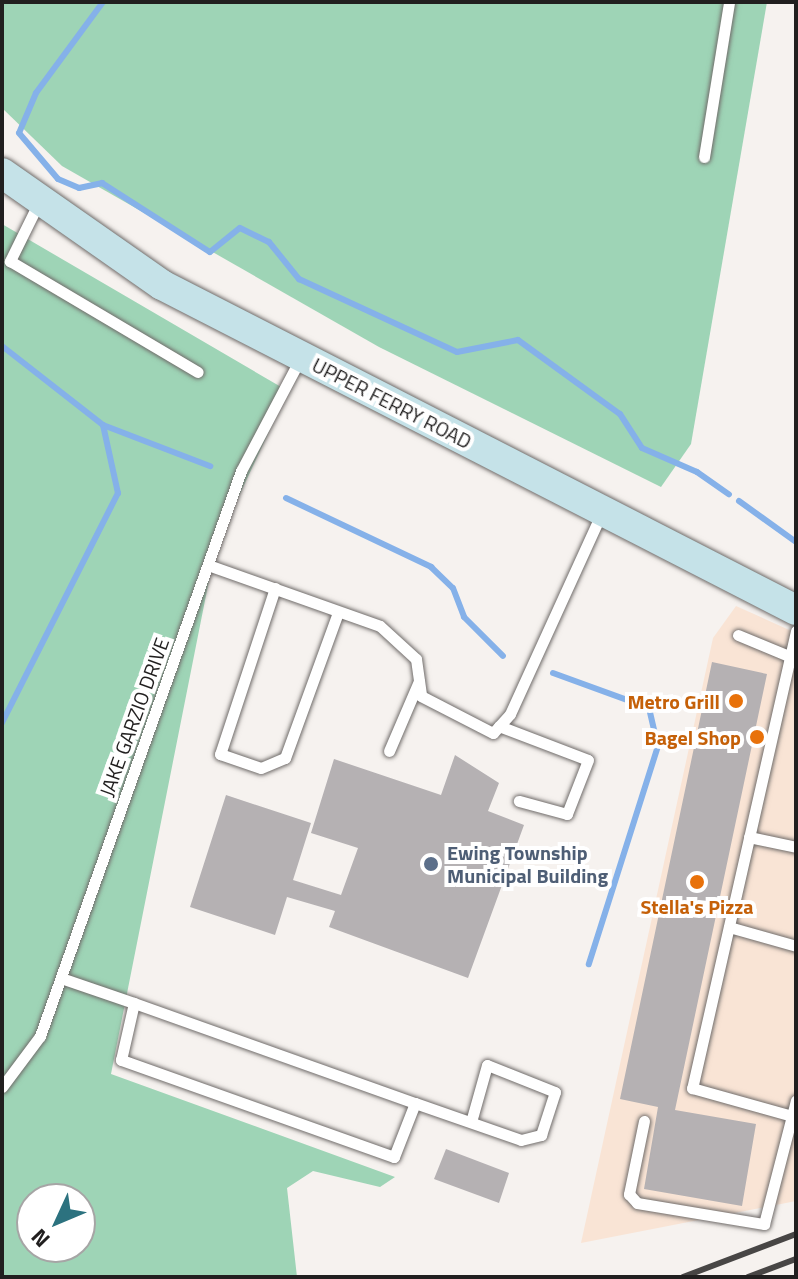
<!DOCTYPE html>
<style>
body{margin:0}
#map{position:relative;width:798px;height:1279px;overflow:hidden;background:#f6f2ef;font-family:"Titillium Web",sans-serif}
div>[style]{position:absolute}
[style*='--x']{left:calc(var(--x)*1px);top:calc(var(--y)*1px);width:calc(var(--w)*1px);rotate:calc(var(--a)*1deg)}
.commercial>*{inset:0;background:#f9e4d5}
.green>*{inset:0;background:#9ed4b6}
.stream>*{height:6px;margin:-3px;padding:0 3px;transform-origin:3px;border-radius:3px;background:#85b1e9}
.building>*{inset:0;background:#b5b1b3}
.roads{filter:drop-shadow(0 0 2px #706c6a) drop-shadow(0 0 2px #706c6a)}
.lane>*{height:11px;margin:-5.5px;padding:0 5.5px;transform-origin:5.5px;border-radius:5.5px;background:#fff}
.secondary>*{height:30px;margin:-15px;padding:0 15px;transform-origin:15px;border-radius:15px;background:#c5e2e8}
.rail>*{height:6px;margin:-3px;padding:0 3px;transform-origin:3px;border-radius:3px;background:#484645}
.dots>*{width:22px;height:22px;translate:-50% -50%;box-sizing:border-box;border:4px solid #fff;border-radius:50%}
span{translate:-50% -50%;white-space:nowrap;text-align:center;line-height:1.15;-webkit-text-stroke:8px #fff;paint-order:stroke}
.street-label{font-size:20px;color:#211f1f}
.food-label{font-size:20px;color:#c56008;font-weight:700}
.right{translate:-100% -50%;text-align:right}
.service-label{font-size:20px;color:#4e5e75;font-weight:700}
.left{translate:0 -50%;text-align:left}
.frame{position:absolute;inset:0;border:4px solid #211f1f;pointer-events:none}
.north{position:absolute;left:16px;top:1183px;width:80px;height:80px;box-sizing:border-box;background:#fff;border:2px solid #a6a5a5;border-radius:50%;rotate:226deg;font-size:22px;font-weight:700;line-height:32px;text-align:center;color:#211f1f}
.north::after{content:'';display:block;margin:auto;width:28px;height:36px;background:#2c727f;clip-path:polygon(50% 0,100% 100%,50% 72%,0 100%)}
</style>
<div id="map">
<div class="commercial">
<i style="clip-path:polygon(736px 606px,796px 633px,796px 1201px,581px 1243px,713px 638px)"></i>
</div>
<div class="green">
<i style="clip-path:polygon(2px 2px,767px 2px,691px 444px,661px 487px,379px 347px,62px 166px,2px 108px)"></i>
<i style="clip-path:polygon(evenodd,2px 224px,288px 391px,216px 545px,111px 1074px,395px 1177px,380px 1187px,313px 1171px,287px 1188px,297px 1277px,2px 1277px,2px 224px,32px 1199px,80px 1199px,80px 1247px,32px 1247px,32px 1199px)"></i>
</div>
<div class="stream">
<i style="--x:103;--y:2;--w:113;--a:126.4"></i>
<i style="--x:36;--y:93;--w:43;--a:113"></i>
<i style="--x:19;--y:133;--w:60;--a:49.7"></i>
<i style="--x:58;--y:179;--w:23;--a:23"></i>
<i style="--x:79;--y:188;--w:24;--a:-12"></i>
<i style="--x:102;--y:183;--w:128;--a:32.6"></i>
<i style="--x:210;--y:252;--w:38;--a:-39"></i>
<i style="--x:240;--y:228;--w:32;--a:26"></i>
<i style="--x:269;--y:242;--w:48;--a:51"></i>
<i style="--x:299;--y:279;--w:174;--a:24.8"></i>
<i style="--x:457;--y:352;--w:62;--a:-11.1"></i>
<i style="--x:518;--y:340;--w:126;--a:36"></i>
<i style="--x:620;--y:414;--w:40;--a:57.1"></i>
<i style="--x:642;--y:448;--w:60;--a:23.6"></i>
<i style="--x:697;--y:472;--w:39;--a:35"></i>
<i style="--x:2;--y:346;--w:128;--a:38"></i>
<i style="--x:103;--y:425;--w:70;--a:77.6"></i>
<i style="--x:118;--y:493;--w:258;--a:116.8"></i>
<i style="--x:103;--y:425;--w:115;--a:21"></i>
<i style="--x:286;--y:498;--w:161;--a:25.4"></i>
<i style="--x:431;--y:567;--w:30;--a:44"></i>
<i style="--x:453;--y:588;--w:31;--a:69"></i>
<i style="--x:464;--y:617;--w:55;--a:45"></i>
<i style="--x:739;--y:501;--w:70;--a:35.7"></i>
<i style="--x:553;--y:673;--w:102;--a:20"></i>
<i style="--x:649;--y:708;--w:39;--a:77"></i>
<i style="--x:658;--y:746;--w:229;--a:107.6"></i>
</div>
<div class="building">
<i style="clip-path:polygon(712px 662px,767px 674px,675px 1110px,756px 1124px,742px 1206px,644px 1189px,658px 1107px,620px 1099px)"></i>
<i style="clip-path:polygon(455px 755px,499px 783px,488px 811px,524px 825px,468px 978px,329px 927px,335px 911px,287px 897px,275px 935px,190px 907px,226px 795px,311px 823px,293px 880px,341px 895px,358px 848px,311px 833px,334px 759px,441px 795px)"></i>
<i style="clip-path:polygon(446px 1149px,509px 1173px,499px 1203px,434px 1179px)"></i>
</div>
<div class="roads">
<div class="lane">
<i style="--x:704;--y:157;--w:157;--a:-80.8"></i>
<i style="--x:38;--y:204;--w:64;--a:116.2"></i>
<i style="--x:10;--y:261;--w:218;--a:30.6"></i>
<i style="--x:208;--y:565;--w:182;--a:19.5"></i>
<i style="--x:380;--y:626;--w:49;--a:42.5"></i>
<i style="--x:416;--y:659;--w:37;--a:82"></i>
<i style="--x:421;--y:696;--w:81;--a:27.2"></i>
<i style="--x:493;--y:733;--w:25;--a:-48"></i>
<i style="--x:510;--y:714;--w:222;--a:-65.5"></i>
<i style="--x:275;--y:588;--w:175;--a:108.3"></i>
<i style="--x:220;--y:754;--w:43;--a:18.9"></i>
<i style="--x:261;--y:768;--w:26;--a:-23"></i>
<i style="--x:285;--y:758;--w:155;--a:-70"></i>
<i style="--x:796;--y:631;--w:469;--a:102.8"></i>
<i style="--x:692;--y:1088;--w:104;--a:15.6"></i>
<i style="--x:792;--y:1116;--w:16;--a:-76"></i>
<i style="--x:738;--y:635;--w:63;--a:22.5"></i>
<i style="--x:499;--y:726;--w:95;--a:20.9"></i>
<i style="--x:588;--y:760;--w:58;--a:111.3"></i>
<i style="--x:567;--y:814;--w:50;--a:-164.8"></i>
<i style="--x:389;--y:751;--w:76;--a:-66.8"></i>
<i style="--x:749;--y:837;--w:48;--a:12"></i>
<i style="--x:729;--y:927;--w:70;--a:15.8"></i>
<i style="--x:61;--y:978;--w:77;--a:18.9"></i>
<i style="--x:134;--y:1003;--w:298;--a:19.6"></i>
<i style="--x:415;--y:1103;--w:58;--a:111.3"></i>
<i style="--x:394;--y:1157;--w:290;--a:-160.4"></i>
<i style="--x:121;--y:1060;--w:58;--a:-77.2"></i>
<i style="--x:2;--y:1087;--w:64;--a:-53.3"></i>
<i style="--x:40;--y:1036;--w:600;--a:-70.42"></i>
<i style="--x:241;--y:471;--w:129;--a:-62.2"></i>
<i style="--x:415;--y:1103;--w:112;--a:19.2"></i>
<i style="--x:521;--y:1140;--w:21;--a:-14"></i>
<i style="--x:541;--y:1135;--w:45;--a:-72"></i>
<i style="--x:555;--y:1092;--w:73;--a:-158.3"></i>
<i style="--x:487;--y:1065;--w:59;--a:105.7"></i>
<i style="--x:644;--y:1121;--w:75;--a:101.6"></i>
<i style="--x:629;--y:1194;--w:12;--a:48"></i>
<i style="--x:637;--y:1203;--w:129;--a:9.4"></i>
<i style="--x:764;--y:1224;--w:112;--a:-75.5"></i>
</div>
<div class="secondary">
<i style="--x:2;--y:173;--w:195;--a:35"></i>
<i style="--x:162;--y:285;--w:712;--a:27.14"></i>
</div>
</div>
<div class="rail">
<i style="--x:683;--y:1277;--w:121;--a:-20.8"></i>
<i style="--x:748;--y:1277;--w:51;--a:-20.6"></i>
</div>
<div class="dots">
<i style="left:736px;top:701px;background:#e8710a"></i>
<i style="left:757px;top:737px;background:#e8710a"></i>
<i style="left:431px;top:864px;background:#5c6f8a"></i>
<i style="left:697px;top:882px;background:#e8710a"></i>
</div>
<div class="street-label">
<span style="left:392px;top:403px;rotate:27deg">UPPER FERRY ROAD</span>
<span style="left:134px;top:717px;rotate:-70deg">JAKE GARZIO DRIVE</span>
</div>
<div class="food-label">
<span class="right" style="left:720px;top:701px">Metro Grill</span>
<span class="right" style="left:741px;top:737px">Bagel Shop</span>
<span style="left:697px;top:906px">Stella's Pizza</span>
</div>
<div class="service-label">
<span class="left" style="left:447px;top:864px">Ewing Township<br>Municipal Building</span>
</div>
<div class="frame"></div>
<div class="north">N</div>
</div>
